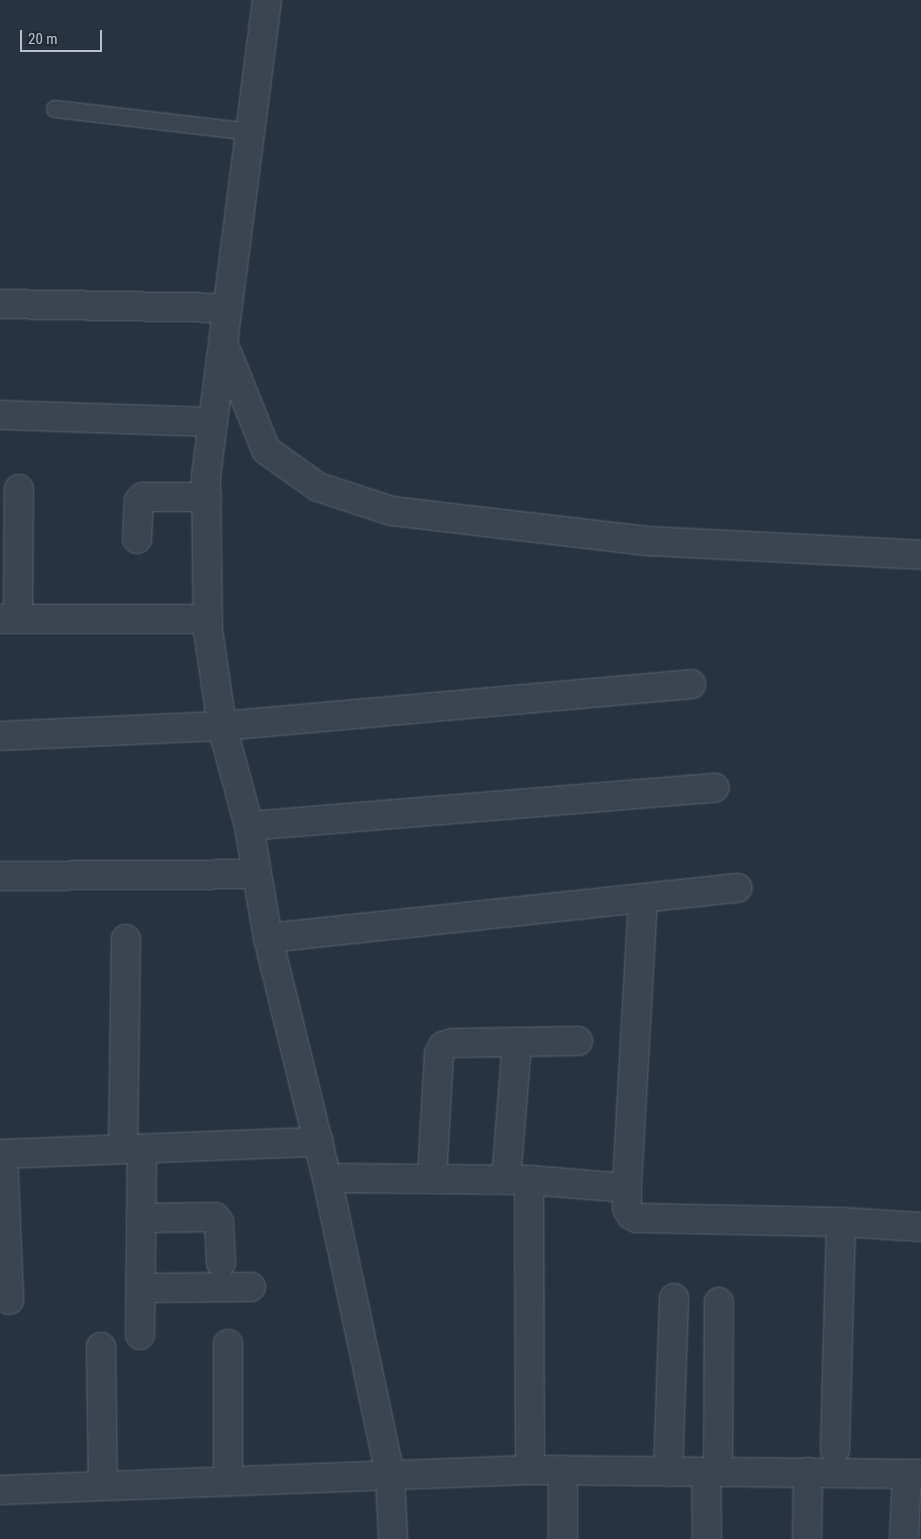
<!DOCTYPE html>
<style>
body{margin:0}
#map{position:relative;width:921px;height:1539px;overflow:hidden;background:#273341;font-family:"Roboto Condensed",sans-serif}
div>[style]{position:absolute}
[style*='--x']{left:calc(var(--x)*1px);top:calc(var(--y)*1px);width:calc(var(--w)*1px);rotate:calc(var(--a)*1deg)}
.roads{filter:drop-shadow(0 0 1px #59636e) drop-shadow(0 0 1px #59636e)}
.service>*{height:16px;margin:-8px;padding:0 8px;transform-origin:8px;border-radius:8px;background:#3b4551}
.minor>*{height:28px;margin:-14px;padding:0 14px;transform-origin:14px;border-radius:14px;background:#3b4551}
span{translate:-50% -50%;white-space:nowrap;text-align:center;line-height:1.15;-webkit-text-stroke:4.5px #202a36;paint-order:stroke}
.scale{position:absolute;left:20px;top:30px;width:82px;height:22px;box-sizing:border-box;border:2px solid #b8c0cb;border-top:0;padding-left:6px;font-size:15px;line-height:18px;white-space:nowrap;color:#b8c0cb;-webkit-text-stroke:4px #202a36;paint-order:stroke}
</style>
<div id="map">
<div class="roads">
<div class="service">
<i style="--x:55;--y:109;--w:196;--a:6.7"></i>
</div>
<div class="minor">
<i style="--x:267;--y:0;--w:479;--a:97.3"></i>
<i style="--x:206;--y:475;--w:155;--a:89.3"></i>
<i style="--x:208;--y:630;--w:97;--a:81.7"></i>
<i style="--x:222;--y:726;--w:104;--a:74.9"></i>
<i style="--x:249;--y:826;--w:114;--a:80.4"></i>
<i style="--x:268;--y:938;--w:247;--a:76.2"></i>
<i style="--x:327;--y:1178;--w:304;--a:78"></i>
<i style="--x:390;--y:1475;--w:64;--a:87.3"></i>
<i style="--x:0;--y:304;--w:227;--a:1"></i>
<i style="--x:224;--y:345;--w:113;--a:68.2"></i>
<i style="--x:266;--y:450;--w:64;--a:35.4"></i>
<i style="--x:318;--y:487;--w:78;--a:18"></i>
<i style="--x:392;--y:511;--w:258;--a:6.7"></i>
<i style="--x:648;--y:541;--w:273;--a:2.9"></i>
<i style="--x:0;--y:415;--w:213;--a:1.9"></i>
<i style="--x:137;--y:539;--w:38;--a:-87"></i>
<i style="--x:139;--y:501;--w:6;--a:-45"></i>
<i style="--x:143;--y:497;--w:64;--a:0"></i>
<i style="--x:0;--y:619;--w:208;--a:0"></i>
<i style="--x:18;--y:619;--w:130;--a:-89.6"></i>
<i style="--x:0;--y:736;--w:222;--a:-2.6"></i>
<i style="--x:222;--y:726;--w:471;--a:-5.1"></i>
<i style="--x:249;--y:826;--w:467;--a:-4.7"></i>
<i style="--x:0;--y:876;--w:256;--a:-0.4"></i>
<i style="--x:643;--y:898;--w:290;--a:93.2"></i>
<i style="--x:627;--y:1188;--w:20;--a:90"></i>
<i style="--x:627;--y:1208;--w:8;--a:60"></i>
<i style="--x:631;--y:1215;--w:7;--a:27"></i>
<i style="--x:637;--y:1218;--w:204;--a:1.1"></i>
<i style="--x:841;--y:1222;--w:80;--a:3.6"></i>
<i style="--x:268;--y:938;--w:472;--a:-6.1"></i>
<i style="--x:123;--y:1149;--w:210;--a:-89.2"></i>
<i style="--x:0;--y:1154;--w:319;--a:-2.2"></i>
<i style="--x:3;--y:1154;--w:146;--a:87.6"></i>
<i style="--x:327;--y:1178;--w:202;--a:0.6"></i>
<i style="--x:529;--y:1180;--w:98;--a:4.7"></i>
<i style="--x:432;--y:1179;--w:125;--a:-86.8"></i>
<i style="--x:439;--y:1054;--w:9;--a:-63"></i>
<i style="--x:443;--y:1046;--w:10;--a:-17"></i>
<i style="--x:453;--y:1043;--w:125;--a:-0.9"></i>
<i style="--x:506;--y:1180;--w:138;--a:-85.4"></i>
<i style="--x:529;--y:1180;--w:290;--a:89.8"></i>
<i style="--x:141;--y:1218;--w:74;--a:-0.8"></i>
<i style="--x:215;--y:1217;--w:6;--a:51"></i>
<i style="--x:219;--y:1222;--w:41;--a:87.2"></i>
<i style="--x:141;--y:1288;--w:110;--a:-0.5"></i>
<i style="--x:140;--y:1335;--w:186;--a:-89.4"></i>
<i style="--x:228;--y:1344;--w:137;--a:90"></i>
<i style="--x:101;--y:1347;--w:139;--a:89.2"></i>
<i style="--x:835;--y:1450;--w:228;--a:-88.5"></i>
<i style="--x:668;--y:1472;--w:174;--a:-88"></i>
<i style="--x:706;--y:1472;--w:67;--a:89.1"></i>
<i style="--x:718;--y:1472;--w:170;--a:-89.7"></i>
<i style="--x:0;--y:1490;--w:530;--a:-2.16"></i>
<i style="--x:530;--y:1470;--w:391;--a:0.6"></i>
<i style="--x:563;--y:1539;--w:69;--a:-90"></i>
<i style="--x:807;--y:1539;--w:67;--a:-89.1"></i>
<i style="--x:904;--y:1539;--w:65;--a:-87.4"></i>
</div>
</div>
<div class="scale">20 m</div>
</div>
